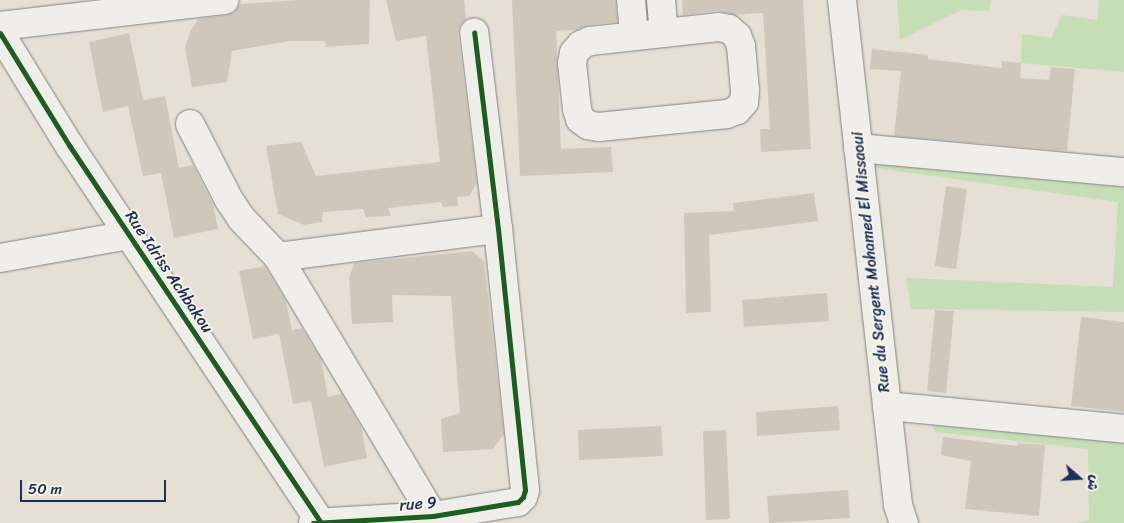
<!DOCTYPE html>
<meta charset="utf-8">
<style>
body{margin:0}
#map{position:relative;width:1124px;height:523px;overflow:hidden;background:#e5dfd4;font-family:Sriracha,"Playpen Sans Arabic",sans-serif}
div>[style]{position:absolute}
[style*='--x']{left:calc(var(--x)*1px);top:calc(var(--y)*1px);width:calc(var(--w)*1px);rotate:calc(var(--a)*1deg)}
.green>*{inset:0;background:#c5deb6}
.building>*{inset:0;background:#cfc8ba}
.roads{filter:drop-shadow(0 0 1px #828387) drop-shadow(0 0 1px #828387)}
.minor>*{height:28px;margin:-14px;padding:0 14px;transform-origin:14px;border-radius:14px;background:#f0eee9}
.cycleway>*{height:5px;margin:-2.5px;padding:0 2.5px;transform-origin:2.5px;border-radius:2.5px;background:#1b5e20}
span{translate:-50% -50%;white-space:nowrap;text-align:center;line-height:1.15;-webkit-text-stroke:4px #f7f3e8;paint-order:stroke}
.street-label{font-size:16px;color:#1b2f5e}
.north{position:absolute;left:1054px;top:453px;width:50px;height:50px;-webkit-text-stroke:4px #f7f3e8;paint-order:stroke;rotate:109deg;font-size:14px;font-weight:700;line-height:20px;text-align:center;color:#1b2f5e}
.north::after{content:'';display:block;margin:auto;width:18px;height:22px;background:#1b2f5e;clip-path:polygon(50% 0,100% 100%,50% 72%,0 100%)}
.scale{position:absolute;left:20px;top:480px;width:146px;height:22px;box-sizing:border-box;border:2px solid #1b2f5e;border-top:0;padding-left:6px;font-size:15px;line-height:18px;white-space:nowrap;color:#1b2f5e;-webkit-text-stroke:4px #f7f3e8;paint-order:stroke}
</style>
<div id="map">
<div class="green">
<i style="clip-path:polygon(897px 0,991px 0,989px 11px,961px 10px,900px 40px)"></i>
<i style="clip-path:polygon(1099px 0,1124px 0,1124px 72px,1021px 63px,1022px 34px,1051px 38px,1062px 15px,1097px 20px)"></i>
<i style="clip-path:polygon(865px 136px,1124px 158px,1124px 312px,911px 309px,906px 278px,1113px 287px,1118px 202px,868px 167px)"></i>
<i style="clip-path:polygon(921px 397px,1124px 416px,1124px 523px,1076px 523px,1089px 520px,1088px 449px,935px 432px)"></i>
</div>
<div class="building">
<i style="clip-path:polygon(299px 0,370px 0,369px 44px,326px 47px,325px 41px,290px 41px,232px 51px,227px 82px,192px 87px,185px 47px,191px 30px,198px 19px,227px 15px,235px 12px,240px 4px)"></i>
<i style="clip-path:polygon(386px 0,464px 0,466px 19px,460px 25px,458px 34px,477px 183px,469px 196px,457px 197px,458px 206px,443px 207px,441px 202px,388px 208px,391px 216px,366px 217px,363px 209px,323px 212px,322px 222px,304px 225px,278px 214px,266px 146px,301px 142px,316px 176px,440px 162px,426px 36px,396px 41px)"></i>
<i style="clip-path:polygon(512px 0,616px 0,617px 22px,588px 25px,577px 30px,556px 31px,561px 149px,611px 147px,613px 172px,520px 176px)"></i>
<i style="clip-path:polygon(682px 0,803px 0,811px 149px,761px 152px,760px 129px,770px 129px,763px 13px,735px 15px,716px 11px,683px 15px)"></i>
<i style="clip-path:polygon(129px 33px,143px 100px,165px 96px,179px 168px,193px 165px,213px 204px,218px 229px,174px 238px,161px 173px,143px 176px,128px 106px,103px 112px,89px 42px)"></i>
<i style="clip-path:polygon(872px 49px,928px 55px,928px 59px,1002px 68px,1002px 61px,1021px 63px,1020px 78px,1049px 80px,1051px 67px,1075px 69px,1067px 151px,894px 136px,901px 71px,870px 69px)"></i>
<i style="clip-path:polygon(946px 186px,967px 189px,956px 269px,935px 266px)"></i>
<i style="clip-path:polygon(814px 193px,818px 221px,709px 235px,711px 312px,686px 313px,684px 213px,734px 211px,733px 203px)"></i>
<i style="clip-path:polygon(472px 251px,484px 261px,504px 434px,493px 449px,443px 452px,441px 419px,460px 413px,451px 296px,392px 295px,393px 322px,352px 324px,349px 278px,354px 263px)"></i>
<i style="clip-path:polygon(265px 266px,286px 301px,292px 330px,302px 328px,321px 359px,328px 397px,342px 394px,361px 426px,367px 458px,324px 467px,311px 401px,293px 404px,279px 334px,253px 339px,239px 271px)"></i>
<i style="clip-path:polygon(827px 293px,829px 321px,744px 327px,742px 300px)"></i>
<i style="clip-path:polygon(935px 310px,954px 311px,946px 393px,927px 391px)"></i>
<i style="clip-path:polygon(1081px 317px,1124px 322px,1124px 412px,1071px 406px)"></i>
<i style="clip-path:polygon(838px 406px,840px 430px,757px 436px,756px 412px)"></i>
<i style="clip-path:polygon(661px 426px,663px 456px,579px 460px,578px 430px)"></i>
<i style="clip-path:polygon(726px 430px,730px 519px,706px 520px,703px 431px)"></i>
<i style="clip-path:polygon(943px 437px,1018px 446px,1018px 443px,1045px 445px,1039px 516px,965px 509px,971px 461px,941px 455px)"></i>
<i style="clip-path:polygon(848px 490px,850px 518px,769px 523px,767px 496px)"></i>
</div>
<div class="roads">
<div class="minor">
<i style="--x:631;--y:0;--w:36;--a:85"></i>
<i style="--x:661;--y:0;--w:33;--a:85"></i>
<i style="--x:842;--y:0;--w:508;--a:83.67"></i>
<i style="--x:898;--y:505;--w:19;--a:72"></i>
<i style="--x:0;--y:26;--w:226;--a:-6.6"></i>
<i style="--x:718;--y:27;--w:11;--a:10"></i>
<i style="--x:729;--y:29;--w:11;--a:41"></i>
<i style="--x:737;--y:36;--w:11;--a:68"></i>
<i style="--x:741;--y:46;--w:45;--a:84.9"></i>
<i style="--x:745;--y:91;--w:11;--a:95"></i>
<i style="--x:744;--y:102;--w:11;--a:131"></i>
<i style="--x:737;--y:110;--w:11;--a:158"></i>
<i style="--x:727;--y:114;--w:129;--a:174.2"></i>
<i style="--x:599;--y:127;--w:11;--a:-170"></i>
<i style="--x:588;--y:125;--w:10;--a:-143"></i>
<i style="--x:580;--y:119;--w:10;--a:-107"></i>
<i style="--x:577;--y:109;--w:46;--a:-96.2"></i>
<i style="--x:572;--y:63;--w:10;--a:-79"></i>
<i style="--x:574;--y:53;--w:11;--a:-49"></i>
<i style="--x:581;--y:45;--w:10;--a:-24"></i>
<i style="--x:590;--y:41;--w:129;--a:-6.2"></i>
<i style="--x:0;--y:33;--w:132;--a:58.4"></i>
<i style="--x:69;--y:145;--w:454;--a:56.3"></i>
<i style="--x:190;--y:124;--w:85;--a:62.8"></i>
<i style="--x:229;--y:200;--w:22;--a:56"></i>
<i style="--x:241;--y:218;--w:54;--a:46.5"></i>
<i style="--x:278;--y:257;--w:302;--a:59.1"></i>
<i style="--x:858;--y:148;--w:267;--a:5.2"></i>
<i style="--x:278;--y:257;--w:222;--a:-7.3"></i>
<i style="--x:0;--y:258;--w:131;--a:-10.1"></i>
<i style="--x:887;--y:406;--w:238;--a:5.5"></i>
<i style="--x:313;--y:523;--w:120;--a:-3.3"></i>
<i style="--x:433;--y:516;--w:86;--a:-9.4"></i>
<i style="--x:518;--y:502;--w:7;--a:-45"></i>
<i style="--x:523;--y:497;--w:7;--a:-74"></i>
<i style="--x:525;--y:490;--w:262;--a:-95.9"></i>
<i style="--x:498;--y:229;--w:198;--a:-96.9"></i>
</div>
</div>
<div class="cycleway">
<i style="--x:0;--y:33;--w:132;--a:58.4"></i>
<i style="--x:69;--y:145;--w:454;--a:56.3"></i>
<i style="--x:313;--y:523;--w:120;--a:-3.3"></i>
<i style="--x:433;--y:516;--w:86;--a:-9.4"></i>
<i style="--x:518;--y:502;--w:7;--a:-45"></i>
<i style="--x:523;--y:497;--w:7;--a:-74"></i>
<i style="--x:525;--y:490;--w:262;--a:-95.9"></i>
<i style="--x:498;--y:229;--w:198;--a:-96.9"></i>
</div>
<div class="street-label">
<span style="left:871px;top:262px;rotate:-96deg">Rue du Sergent Mohamed El Missaoui</span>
<span style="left:169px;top:272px;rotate:56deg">Rue Idriss Achbakou</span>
<span style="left:418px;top:504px;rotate:-5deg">rue 9</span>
</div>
<div class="north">ش</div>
<div class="scale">50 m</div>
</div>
